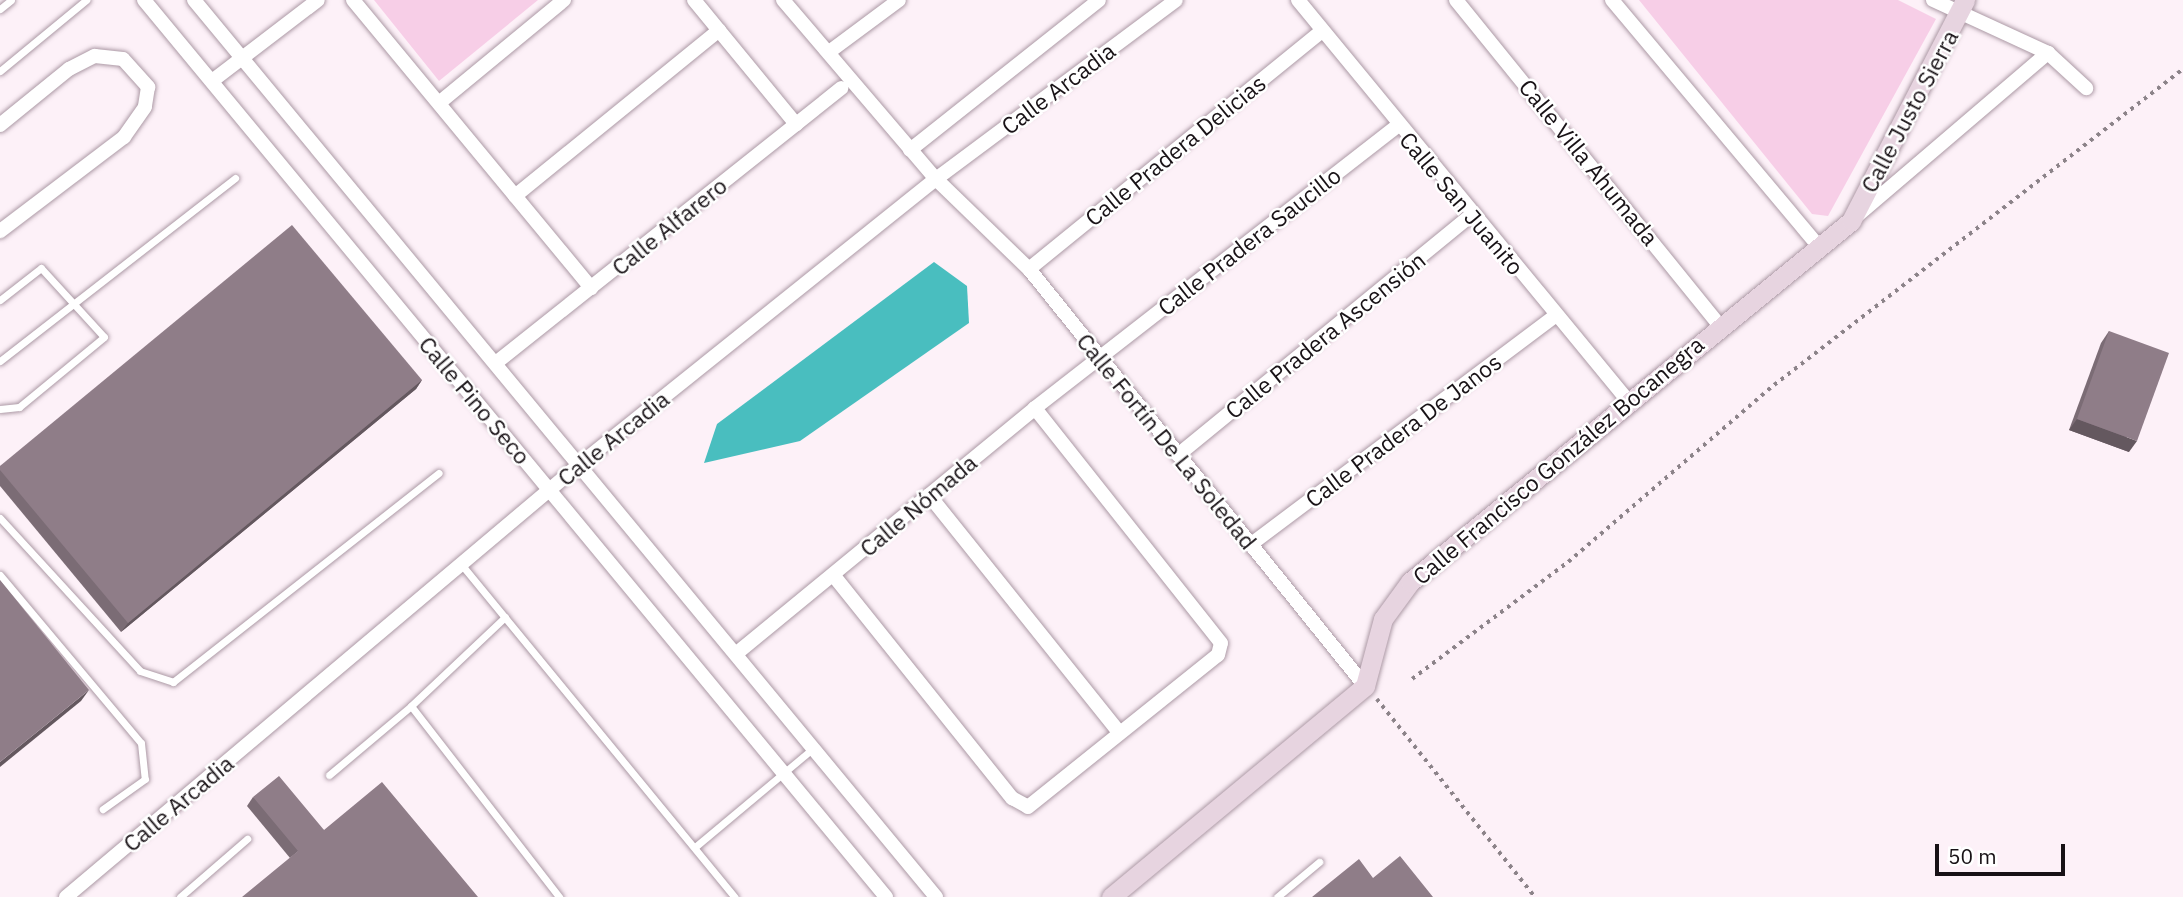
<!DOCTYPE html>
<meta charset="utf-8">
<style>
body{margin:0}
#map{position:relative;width:2183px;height:897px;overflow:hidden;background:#fdf1f8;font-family:"IBM Plex Sans",sans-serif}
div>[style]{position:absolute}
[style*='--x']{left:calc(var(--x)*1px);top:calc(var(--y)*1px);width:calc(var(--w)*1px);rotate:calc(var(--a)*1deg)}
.green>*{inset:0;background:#f7cee7}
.water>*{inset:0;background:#49bebf}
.path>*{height:3.5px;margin-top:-1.75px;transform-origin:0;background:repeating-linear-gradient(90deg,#8c8389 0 3.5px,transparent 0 8.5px)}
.roads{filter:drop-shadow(0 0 2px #ac99a5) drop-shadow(0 0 2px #ac99a5)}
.lane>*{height:7px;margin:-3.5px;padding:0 3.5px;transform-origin:3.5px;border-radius:3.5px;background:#fff}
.street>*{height:14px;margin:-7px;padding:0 7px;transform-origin:7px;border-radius:7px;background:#fff}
.secondary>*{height:19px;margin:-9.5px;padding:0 9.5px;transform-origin:9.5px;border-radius:9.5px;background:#e7d4e0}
.wall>*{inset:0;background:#7b6c75}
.shaded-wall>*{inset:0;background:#64585f}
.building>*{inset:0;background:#8f7d88}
span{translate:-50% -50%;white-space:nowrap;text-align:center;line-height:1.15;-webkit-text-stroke:5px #fff;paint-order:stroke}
.street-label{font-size:23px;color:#181216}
.scale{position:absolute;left:1935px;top:844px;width:130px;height:32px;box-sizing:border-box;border:4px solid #181216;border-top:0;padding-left:9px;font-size:21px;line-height:24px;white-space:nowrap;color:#181216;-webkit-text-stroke:5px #fff;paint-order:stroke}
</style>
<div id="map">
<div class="green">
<i style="clip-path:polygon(374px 0,538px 0,439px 81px)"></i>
<i style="clip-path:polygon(1639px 0,1898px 0,1936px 19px,1828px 216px,1812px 214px)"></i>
</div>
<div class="water">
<i style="clip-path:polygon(934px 262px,967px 286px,969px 323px,800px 441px,704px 463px,717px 424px)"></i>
</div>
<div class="path">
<i style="--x:1412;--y:679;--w:195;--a:-36.9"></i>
<i style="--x:1568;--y:562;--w:272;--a:-40.7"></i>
<i style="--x:1774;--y:385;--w:517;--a:-37.69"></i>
<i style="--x:1377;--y:699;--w:253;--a:51.4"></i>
</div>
<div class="roads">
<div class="lane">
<i style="--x:0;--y:9;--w:14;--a:-39"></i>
<i style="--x:0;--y:71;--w:112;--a:-39.5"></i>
<i style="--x:0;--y:300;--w:52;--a:-38"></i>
<i style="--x:41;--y:268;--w:93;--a:47.6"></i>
<i style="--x:104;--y:337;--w:110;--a:140.5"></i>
<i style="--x:19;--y:407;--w:19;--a:174"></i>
<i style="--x:0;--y:361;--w:298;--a:-37.9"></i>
<i style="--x:0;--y:518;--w:207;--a:47.5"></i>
<i style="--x:140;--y:671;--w:35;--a:18"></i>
<i style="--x:173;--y:682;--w:338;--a:-38.2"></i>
<i style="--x:461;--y:564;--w:431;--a:50.6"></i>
<i style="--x:0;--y:575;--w:219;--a:50"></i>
<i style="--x:141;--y:743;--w:36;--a:84"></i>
<i style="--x:145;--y:779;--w:52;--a:144.5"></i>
<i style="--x:505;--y:617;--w:129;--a:136.6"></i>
<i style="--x:411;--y:706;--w:242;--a:52.2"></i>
<i style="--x:329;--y:775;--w:107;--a:-40.1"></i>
<i style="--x:695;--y:847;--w:151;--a:-39.9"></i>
<i style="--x:180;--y:897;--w:89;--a:-40.9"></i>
<i style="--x:1277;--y:897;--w:55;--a:-39.8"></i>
</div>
<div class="street">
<i style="--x:144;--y:0;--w:1164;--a:50.4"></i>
<i style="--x:194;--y:0;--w:1164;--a:50.4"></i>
<i style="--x:353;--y:0;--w:374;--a:50.4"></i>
<i style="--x:694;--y:0;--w:161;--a:50.6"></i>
<i style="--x:783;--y:0;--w:235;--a:49.5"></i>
<i style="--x:936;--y:179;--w:129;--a:44.1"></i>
<i style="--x:1029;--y:269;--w:536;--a:51.14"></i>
<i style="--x:1298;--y:0;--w:521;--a:50.53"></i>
<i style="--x:1456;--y:0;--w:419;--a:51"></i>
<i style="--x:1612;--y:0;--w:322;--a:50"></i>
<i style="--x:1933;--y:0;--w:127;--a:24.7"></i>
<i style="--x:2048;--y:53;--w:52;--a:42.6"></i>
<i style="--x:829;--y:52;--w:87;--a:-36.6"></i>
<i style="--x:212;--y:81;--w:133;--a:-37.4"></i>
<i style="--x:439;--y:103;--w:162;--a:-39.5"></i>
<i style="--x:0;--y:125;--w:89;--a:-39.1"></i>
<i style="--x:69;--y:69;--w:29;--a:-27"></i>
<i style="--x:95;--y:56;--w:28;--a:6"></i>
<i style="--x:123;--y:59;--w:38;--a:48"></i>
<i style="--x:148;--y:87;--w:20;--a:99"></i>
<i style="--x:145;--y:107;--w:37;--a:125"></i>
<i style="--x:124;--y:137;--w:156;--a:142.8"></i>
<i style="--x:910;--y:150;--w:241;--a:-38.4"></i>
<i style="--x:515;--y:196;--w:263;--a:-39.1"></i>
<i style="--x:1858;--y:215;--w:250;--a:-40.5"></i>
<i style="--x:1029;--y:269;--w:377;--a:-39.1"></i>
<i style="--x:497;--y:362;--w:440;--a:-38.5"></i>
<i style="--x:1178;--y:455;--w:380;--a:-39.3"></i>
<i style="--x:929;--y:495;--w:304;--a:51.3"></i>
<i style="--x:1250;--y:545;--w:381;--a:-36.9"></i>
<i style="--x:834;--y:576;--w:285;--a:51.3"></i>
<i style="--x:1012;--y:798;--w:18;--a:29"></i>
<i style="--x:1028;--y:807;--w:243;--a:-38.7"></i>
<i style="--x:1218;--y:655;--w:12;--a:-76"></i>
<i style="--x:1221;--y:643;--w:300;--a:-128.4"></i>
<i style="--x:737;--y:653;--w:386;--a:-39.4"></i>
<i style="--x:1035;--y:408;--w:460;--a:-37.9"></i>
<i style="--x:66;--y:897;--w:672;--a:-40.11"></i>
<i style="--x:580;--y:464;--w:456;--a:-38.7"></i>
<i style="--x:936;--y:179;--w:299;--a:-36.7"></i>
</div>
<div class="secondary">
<i style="--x:1111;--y:897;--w:330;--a:-39.7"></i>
<i style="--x:1365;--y:686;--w:69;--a:-75"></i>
<i style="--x:1383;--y:619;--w:46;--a:-53.9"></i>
<i style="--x:1410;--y:582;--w:570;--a:-39.3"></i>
<i style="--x:1851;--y:221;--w:249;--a:-62.7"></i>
</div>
</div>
<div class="wall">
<i style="clip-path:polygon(2109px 331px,2129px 452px,2069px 430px,2101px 343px)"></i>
<i style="clip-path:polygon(422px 380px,416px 389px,121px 632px,0 486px,0 466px)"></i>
<i style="clip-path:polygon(253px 797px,324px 830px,290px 858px,247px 806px)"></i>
</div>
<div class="shaded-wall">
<i style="clip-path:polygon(422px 380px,416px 389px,121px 632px,128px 623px)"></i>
<i style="clip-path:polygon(2077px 419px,2137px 441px,2129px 452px,2069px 430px)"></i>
<i style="clip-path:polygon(89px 690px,81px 701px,0 767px,0 762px)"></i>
</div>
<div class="building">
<i style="clip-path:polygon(292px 225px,422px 380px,128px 623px,0 470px,0 466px)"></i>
<i style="clip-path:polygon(2109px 331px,2169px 353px,2137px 441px,2077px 419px)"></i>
<i style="clip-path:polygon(0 580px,89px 690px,0 762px)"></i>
<i style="clip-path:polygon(279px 776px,324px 830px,382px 782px,478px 897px,242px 897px,298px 851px,253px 797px)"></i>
<i style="clip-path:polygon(1400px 856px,1433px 897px,1312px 897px,1359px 859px,1373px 878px)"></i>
</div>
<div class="street-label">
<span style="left:1058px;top:88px;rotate:-37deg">Calle Arcadia</span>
<span style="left:1909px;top:111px;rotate:-62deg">Calle Justo Sierra</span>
<span style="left:1175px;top:150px;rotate:-39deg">Calle Pradera Delicias</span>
<span style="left:1589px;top:162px;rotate:51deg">Calle Villa Ahumada</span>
<span style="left:1462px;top:203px;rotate:50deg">Calle San Juanito</span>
<span style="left:669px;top:226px;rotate:-39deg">Calle Alfarero</span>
<span style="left:1249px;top:241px;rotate:-38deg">Calle Pradera Saucillo</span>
<span style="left:1325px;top:335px;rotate:-39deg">Calle Pradera Ascensión</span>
<span style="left:475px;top:400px;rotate:50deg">Calle Pino Seco</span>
<span style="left:1403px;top:430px;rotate:-37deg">Calle Pradera De Janos</span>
<span style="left:613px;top:438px;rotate:-39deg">Calle Arcadia</span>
<span style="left:1167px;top:441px;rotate:51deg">Calle Fortín De La Soledad</span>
<span style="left:1558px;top:460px;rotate:-40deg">Calle Francisco González Bocanegra</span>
<span style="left:918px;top:505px;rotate:-40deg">Calle Nómada</span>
<span style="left:178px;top:803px;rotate:-40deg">Calle Arcadia</span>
</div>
<div class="scale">50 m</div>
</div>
